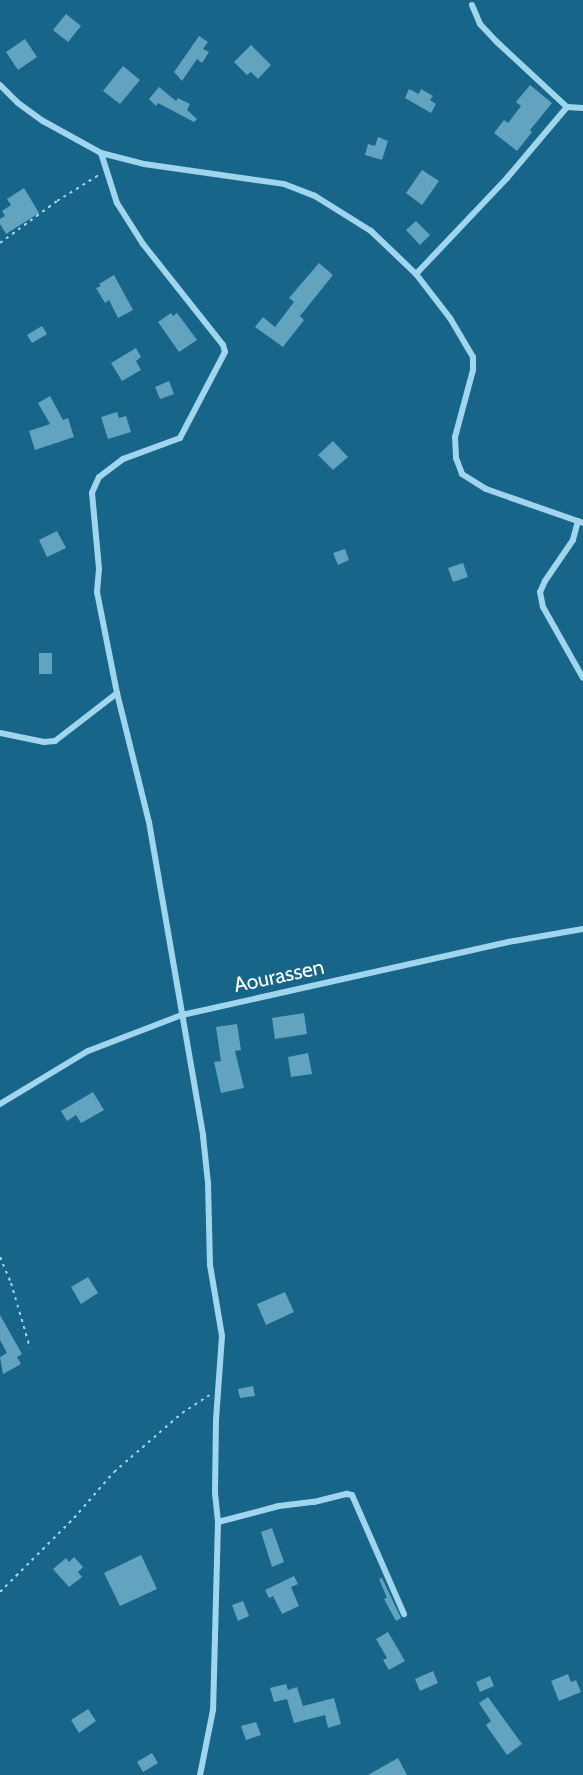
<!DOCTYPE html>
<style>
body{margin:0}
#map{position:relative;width:583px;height:1775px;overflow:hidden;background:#176589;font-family:Cabin,sans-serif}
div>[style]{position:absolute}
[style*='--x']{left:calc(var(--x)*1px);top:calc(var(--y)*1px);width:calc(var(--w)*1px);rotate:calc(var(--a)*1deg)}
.building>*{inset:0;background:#62a3c0}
.path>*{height:2px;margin-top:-1px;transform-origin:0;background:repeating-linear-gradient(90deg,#9fd6ee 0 3px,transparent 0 7.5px)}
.street>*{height:6px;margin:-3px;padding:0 3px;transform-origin:3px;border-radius:3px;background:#9fd6ee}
span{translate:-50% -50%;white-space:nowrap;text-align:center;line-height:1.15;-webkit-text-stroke:6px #176589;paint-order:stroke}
.street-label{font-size:21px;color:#fff}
</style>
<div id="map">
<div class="building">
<i style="clip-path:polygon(66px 14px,81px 26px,68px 42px,53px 30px)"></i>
<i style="clip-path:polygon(199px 36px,208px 42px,203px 49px,209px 52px,202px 63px,197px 59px,182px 81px,174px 72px)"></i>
<i style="clip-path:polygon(25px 39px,37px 57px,18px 70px,6px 52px)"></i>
<i style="clip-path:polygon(251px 45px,271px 65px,258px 79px,251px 72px,247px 75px,234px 62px)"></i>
<i style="clip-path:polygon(123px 66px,140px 80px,120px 104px,103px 91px)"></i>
<i style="clip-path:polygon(530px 85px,552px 103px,530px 130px,532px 132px,517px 151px,494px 133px,504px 120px,508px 123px,521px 106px,516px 102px)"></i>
<i style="clip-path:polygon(159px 87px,176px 101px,178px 98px,190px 104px,187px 110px,197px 119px,194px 122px,158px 103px,156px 106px,149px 99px)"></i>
<i style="clip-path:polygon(409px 89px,419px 94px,421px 89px,433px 96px,430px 100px,436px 104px,431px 113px,405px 98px)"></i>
<i style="clip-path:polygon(378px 137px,388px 141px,382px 160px,365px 155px,368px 144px,375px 146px)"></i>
<i style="clip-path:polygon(422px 170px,439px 181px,422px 205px,406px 193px)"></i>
<i style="clip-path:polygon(24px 188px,39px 213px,6px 234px,0 224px,0 219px,5px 216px,2px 211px,11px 205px,7px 199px)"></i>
<i style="clip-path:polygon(416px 221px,430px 235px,420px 245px,406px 230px)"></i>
<i style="clip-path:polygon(319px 263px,333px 275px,300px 316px,304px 320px,283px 347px,255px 327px,263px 317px,275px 327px,294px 302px,289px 298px)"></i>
<i style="clip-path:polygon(114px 275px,133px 310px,118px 318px,109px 300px,105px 303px,96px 288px,101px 286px,99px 284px)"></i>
<i style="clip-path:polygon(171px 313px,173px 316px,177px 313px,197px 340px,179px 352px,158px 322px)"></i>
<i style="clip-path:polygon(42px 326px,47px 334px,32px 343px,27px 335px)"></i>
<i style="clip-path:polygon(136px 348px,141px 357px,136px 361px,141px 370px,122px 381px,111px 363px)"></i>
<i style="clip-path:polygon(169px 381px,174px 394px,160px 399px,155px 387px)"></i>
<i style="clip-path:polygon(50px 396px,63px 420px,68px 418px,74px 437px,35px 450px,29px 431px,50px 424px,38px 403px)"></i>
<i style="clip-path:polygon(117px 412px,119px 418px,126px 416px,131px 432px,108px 439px,101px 417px)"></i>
<i style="clip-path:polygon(333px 441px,348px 457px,333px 470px,318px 455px)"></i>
<i style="clip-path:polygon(57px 531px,66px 548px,47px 557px,39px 540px)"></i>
<i style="clip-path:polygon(345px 549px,349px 560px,338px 565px,333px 553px)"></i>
<i style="clip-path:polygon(463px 563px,468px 577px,453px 582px,448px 568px)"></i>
<i style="clip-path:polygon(39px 653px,52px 653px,52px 674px,39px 674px)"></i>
<i style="clip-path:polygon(304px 1013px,307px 1034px,275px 1039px,272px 1018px)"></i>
<i style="clip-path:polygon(237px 1024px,241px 1050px,235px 1051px,244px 1088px,221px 1093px,214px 1062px,221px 1061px,216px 1027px)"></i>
<i style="clip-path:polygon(308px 1053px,312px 1074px,291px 1077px,288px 1057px)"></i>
<i style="clip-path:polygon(93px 1092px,104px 1110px,81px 1123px,76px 1115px,67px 1121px,61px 1111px)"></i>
<i style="clip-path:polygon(88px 1277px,98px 1293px,81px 1304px,71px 1287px)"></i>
<i style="clip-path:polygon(285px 1292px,294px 1312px,266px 1325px,257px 1304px)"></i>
<i style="clip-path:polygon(0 1315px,22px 1354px,17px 1357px,21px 1364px,3px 1374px,0 1357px,7px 1353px,0 1340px)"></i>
<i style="clip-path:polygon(253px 1386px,255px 1396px,240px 1398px,238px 1389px)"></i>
<i style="clip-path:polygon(272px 1528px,284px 1562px,272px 1567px,261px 1532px)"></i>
<i style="clip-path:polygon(141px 1555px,157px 1589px,120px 1606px,104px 1573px)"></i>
<i style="clip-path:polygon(74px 1557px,83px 1567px,78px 1572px,82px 1577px,69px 1587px,53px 1569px,66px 1558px,69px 1562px)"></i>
<i style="clip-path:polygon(294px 1576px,298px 1584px,291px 1587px,299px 1606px,282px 1614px,273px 1596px,269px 1598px,265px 1590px)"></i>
<i style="clip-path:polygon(382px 1578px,401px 1618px,396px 1621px,384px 1599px,387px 1598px,379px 1579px)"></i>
<i style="clip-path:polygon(243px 1601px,249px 1616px,238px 1621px,232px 1605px)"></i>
<i style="clip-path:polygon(388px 1632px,405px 1661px,389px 1670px,383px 1660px,387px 1658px,376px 1639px)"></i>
<i style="clip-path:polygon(433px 1671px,438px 1683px,420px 1691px,415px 1679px)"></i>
<i style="clip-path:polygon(568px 1674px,571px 1682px,576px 1680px,581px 1692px,559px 1701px,551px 1681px)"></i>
<i style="clip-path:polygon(490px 1676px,494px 1686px,480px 1692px,476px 1682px)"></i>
<i style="clip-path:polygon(286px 1684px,288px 1690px,297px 1687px,303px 1706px,334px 1698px,341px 1724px,328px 1728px,325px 1715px,294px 1723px,287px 1699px,274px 1702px,270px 1688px)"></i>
<i style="clip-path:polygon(488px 1697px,522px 1744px,507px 1755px,486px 1725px,491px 1721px,479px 1703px)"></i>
<i style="clip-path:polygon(88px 1709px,96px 1721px,79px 1733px,71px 1720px)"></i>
<i style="clip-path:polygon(256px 1722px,261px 1735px,246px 1740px,241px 1726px)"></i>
<i style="clip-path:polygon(152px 1753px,158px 1763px,143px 1772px,137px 1762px)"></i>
<i style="clip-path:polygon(398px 1758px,407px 1775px,368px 1775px)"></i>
</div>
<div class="path">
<i style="--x:0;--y:243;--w:71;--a:-36.4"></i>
<i style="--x:57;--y:201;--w:49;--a:-31.8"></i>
<i style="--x:0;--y:1257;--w:28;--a:67"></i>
<i style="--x:11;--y:1283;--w:68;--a:73.7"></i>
<i style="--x:0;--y:1592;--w:105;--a:-45"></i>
<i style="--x:74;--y:1518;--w:61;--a:-49"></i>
<i style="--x:114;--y:1472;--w:90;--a:-40.9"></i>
<i style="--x:182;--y:1413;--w:33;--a:-33"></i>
</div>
<div class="street">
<i style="--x:472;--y:5;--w:21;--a:67"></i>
<i style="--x:480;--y:24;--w:25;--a:47"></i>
<i style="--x:497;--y:42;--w:96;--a:42.9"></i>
<i style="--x:0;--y:85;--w:25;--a:45"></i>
<i style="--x:18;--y:103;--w:31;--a:36"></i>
<i style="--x:43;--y:121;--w:66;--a:28.9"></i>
<i style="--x:101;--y:153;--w:44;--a:14.3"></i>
<i style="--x:144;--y:164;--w:141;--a:8.1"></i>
<i style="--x:284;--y:184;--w:33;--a:21"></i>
<i style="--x:315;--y:196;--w:66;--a:32"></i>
<i style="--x:371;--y:231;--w:62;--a:43.7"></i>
<i style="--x:416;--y:274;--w:56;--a:52.3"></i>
<i style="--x:450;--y:318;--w:45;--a:59.5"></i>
<i style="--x:473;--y:357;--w:13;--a:90"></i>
<i style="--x:473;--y:370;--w:69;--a:105"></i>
<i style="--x:455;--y:437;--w:21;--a:87"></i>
<i style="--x:456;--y:458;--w:17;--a:69"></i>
<i style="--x:462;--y:474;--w:28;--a:32"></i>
<i style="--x:486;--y:489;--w:103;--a:19.3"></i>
<i style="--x:101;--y:153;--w:52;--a:72.3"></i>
<i style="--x:117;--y:203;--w:49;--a:57.6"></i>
<i style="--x:143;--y:244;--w:129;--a:51.6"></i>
<i style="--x:223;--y:345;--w:7;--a:74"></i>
<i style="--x:225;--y:352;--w:97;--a:117.6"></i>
<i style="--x:180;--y:438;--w:61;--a:159.8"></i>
<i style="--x:123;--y:459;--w:30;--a:143"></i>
<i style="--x:99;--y:477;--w:17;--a:114"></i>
<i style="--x:92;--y:493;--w:76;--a:84.7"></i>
<i style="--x:99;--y:569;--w:23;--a:95"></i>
<i style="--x:97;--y:592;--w:103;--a:78.8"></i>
<i style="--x:117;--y:693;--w:133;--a:76.1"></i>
<i style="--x:149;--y:822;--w:319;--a:80.2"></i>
<i style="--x:203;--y:1136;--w:47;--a:83.9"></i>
<i style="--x:208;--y:1183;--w:82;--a:88.6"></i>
<i style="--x:210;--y:1265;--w:72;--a:80.4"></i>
<i style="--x:222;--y:1336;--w:84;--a:94.1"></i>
<i style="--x:216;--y:1420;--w:73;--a:90.8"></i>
<i style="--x:215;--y:1493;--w:29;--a:84"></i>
<i style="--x:218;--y:1522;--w:188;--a:91.5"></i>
<i style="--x:213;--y:1710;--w:66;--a:101.3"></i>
<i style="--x:416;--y:274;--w:132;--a:-46.5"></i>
<i style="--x:507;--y:178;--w:93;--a:-49.8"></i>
<i style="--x:567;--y:107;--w:16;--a:4"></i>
<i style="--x:578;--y:521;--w:20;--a:105"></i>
<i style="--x:573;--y:540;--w:50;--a:124.3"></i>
<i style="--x:545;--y:581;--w:12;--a:114"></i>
<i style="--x:540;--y:592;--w:15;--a:79"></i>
<i style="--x:543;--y:607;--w:81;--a:60.6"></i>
<i style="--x:0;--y:733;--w:45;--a:11.6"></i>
<i style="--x:44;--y:742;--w:11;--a:-5"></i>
<i style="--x:55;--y:741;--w:78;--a:-37.7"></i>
<i style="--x:0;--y:1104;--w:103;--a:-31.1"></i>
<i style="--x:88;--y:1051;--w:101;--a:-21"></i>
<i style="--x:182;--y:1015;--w:340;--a:-12.6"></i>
<i style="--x:514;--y:941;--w:70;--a:-9.9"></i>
<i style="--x:218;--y:1522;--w:63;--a:-14.7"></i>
<i style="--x:279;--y:1506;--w:35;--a:-7"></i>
<i style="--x:314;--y:1502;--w:34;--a:-14"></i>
<i style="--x:347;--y:1494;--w:5;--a:11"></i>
<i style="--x:352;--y:1495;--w:130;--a:66.4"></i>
</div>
<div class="street-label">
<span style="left:279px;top:976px;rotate:-12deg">Aourassen</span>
</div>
</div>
